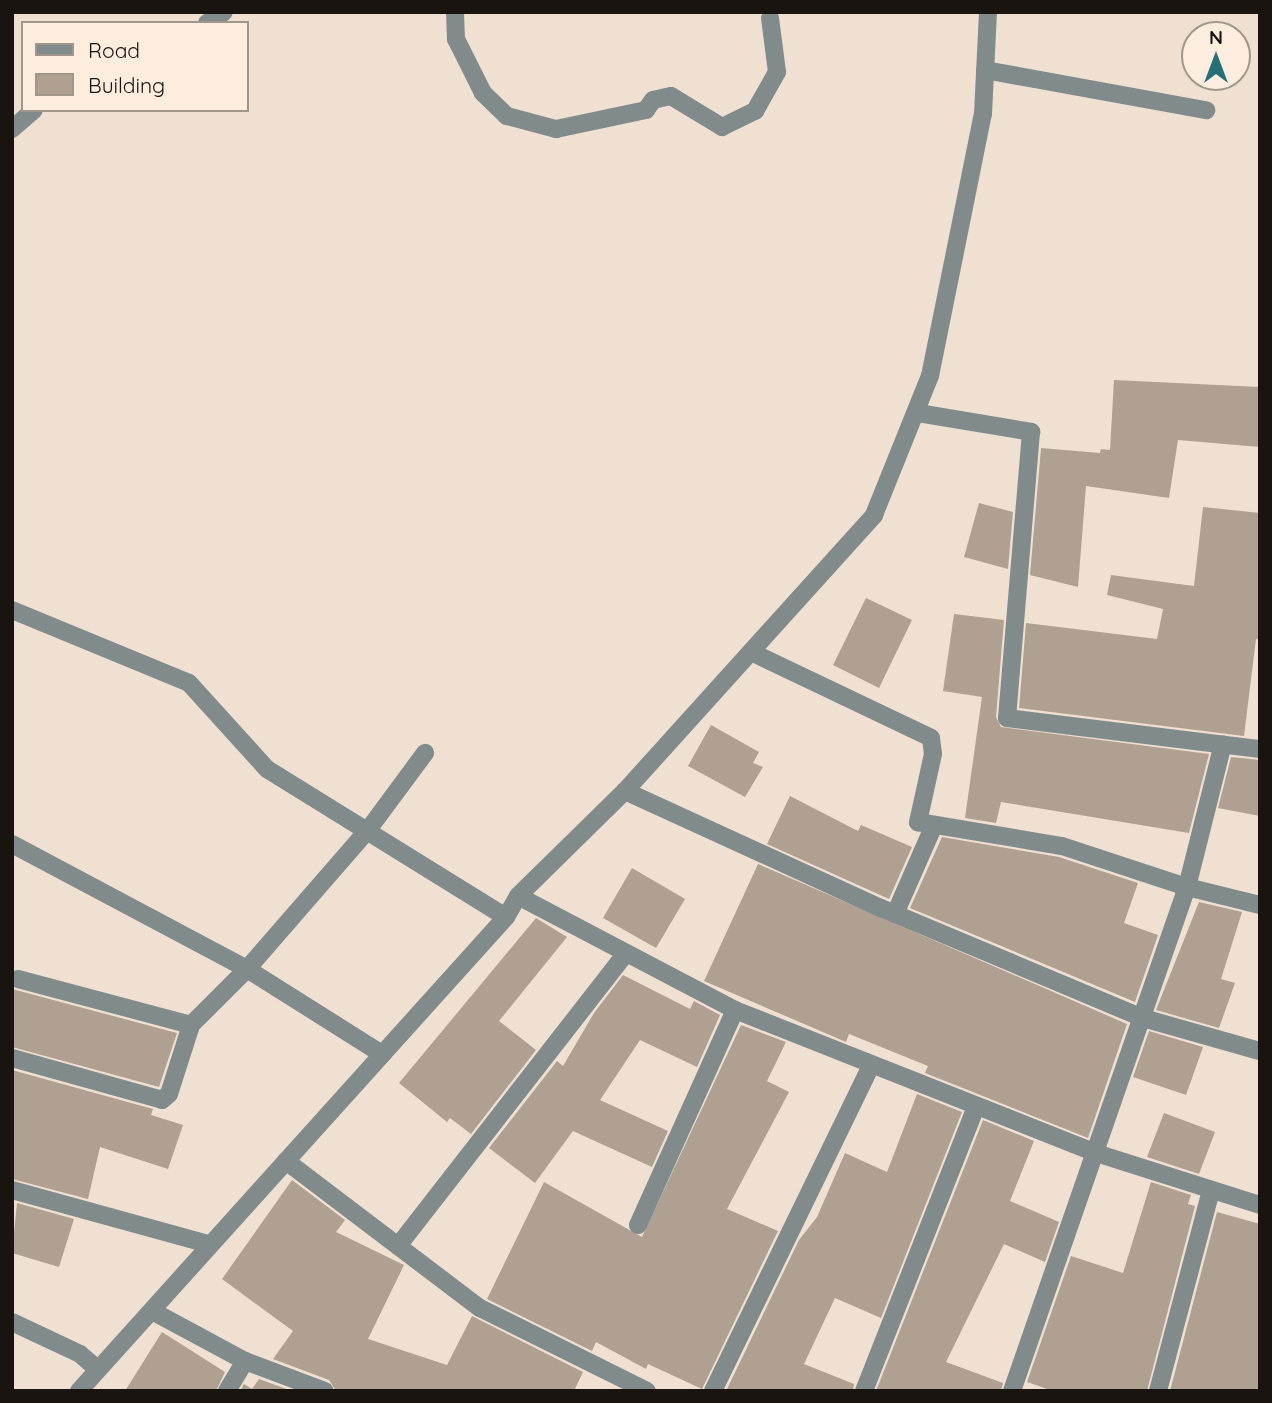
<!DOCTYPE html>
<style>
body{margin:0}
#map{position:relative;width:1272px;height:1403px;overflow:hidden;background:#efe0d1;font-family:Quicksand,sans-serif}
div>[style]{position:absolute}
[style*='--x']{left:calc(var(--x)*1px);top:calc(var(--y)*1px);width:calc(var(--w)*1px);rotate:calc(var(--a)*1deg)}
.building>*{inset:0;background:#afa092}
.minor>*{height:18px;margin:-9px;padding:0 9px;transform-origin:9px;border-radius:9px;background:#818b8c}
span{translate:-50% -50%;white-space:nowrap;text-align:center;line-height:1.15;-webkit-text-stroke:5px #fcedde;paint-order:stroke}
.frame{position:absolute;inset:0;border:14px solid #19140f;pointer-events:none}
.legend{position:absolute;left:21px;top:21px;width:228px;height:91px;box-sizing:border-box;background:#fcedde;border:2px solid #a1968b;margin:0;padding:9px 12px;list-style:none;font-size:21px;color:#19140f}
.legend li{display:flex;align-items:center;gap:14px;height:35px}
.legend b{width:35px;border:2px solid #a1968b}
.north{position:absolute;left:1181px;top:21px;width:70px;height:70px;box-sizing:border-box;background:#fcedde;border:2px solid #a1968b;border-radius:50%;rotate:0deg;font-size:19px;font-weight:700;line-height:28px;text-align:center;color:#19140f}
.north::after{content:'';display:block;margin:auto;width:24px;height:32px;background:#256f77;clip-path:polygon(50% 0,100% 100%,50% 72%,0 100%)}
</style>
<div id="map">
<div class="building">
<i style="clip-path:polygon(1114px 380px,1260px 387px,1260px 447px,1178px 440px,1169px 498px,1086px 486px,1078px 587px,1030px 575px,1041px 448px,1100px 453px,1101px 449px,1110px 450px)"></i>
<i style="clip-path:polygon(979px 503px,1013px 512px,1008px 569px,964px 557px)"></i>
<i style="clip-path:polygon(1203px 507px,1260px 513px,1260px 640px,1256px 639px,1244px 736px,1019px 708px,1026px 623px,1157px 639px,1163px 609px,1107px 595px,1111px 575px,1194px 586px)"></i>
<i style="clip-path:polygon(866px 598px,912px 620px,879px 688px,833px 665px)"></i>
<i style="clip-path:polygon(954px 614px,1004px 620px,996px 717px,1001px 727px,1209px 754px,1189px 833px,1001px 802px,996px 823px,965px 818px,982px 697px,943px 691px)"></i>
<i style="clip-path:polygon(711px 725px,759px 752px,753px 763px,763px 767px,745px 797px,688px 766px)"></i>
<i style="clip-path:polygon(1231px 757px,1260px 760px,1260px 816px,1218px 808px)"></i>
<i style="clip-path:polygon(790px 796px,858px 831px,861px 825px,912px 847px,889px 899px,767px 844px)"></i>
<i style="clip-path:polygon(942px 837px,1059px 857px,1138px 883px,1124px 923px,1158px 935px,1135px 1002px,910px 908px)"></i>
<i style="clip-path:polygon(758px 864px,1127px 1024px,1088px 1138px,925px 1073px,928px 1066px,849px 1034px,846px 1042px,704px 981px)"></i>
<i style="clip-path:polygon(632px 868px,685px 899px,656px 948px,603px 918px)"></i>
<i style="clip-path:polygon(1199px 902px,1242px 912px,1221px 979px,1235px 983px,1219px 1028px,1156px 1010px)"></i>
<i style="clip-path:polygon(536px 918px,567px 937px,499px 1021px,536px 1050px,471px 1134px,450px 1118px,447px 1122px,399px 1083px)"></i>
<i style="clip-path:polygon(623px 975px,690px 1009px,694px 1001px,720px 1015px,697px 1067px,640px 1040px,600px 1100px,668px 1131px,652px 1167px,573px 1131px,535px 1183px,489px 1148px,557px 1061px,563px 1066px,594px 1013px)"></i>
<i style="clip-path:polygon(12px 989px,177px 1033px,159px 1087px,12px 1047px)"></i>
<i style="clip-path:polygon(741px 1025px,786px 1042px,767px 1081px,789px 1092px,727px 1209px,778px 1231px,702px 1389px,648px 1364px,646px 1369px,596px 1342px,592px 1351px,487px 1299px,544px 1182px,642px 1237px)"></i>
<i style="clip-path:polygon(1149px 1031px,1203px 1047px,1186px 1095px,1133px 1077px)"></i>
<i style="clip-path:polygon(12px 1070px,153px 1109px,151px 1115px,183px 1125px,168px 1169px,100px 1147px,88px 1199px,12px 1179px)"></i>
<i style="clip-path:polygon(917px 1094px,962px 1112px,881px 1318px,835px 1298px,804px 1364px,854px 1384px,853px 1391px,726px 1391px,799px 1240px,817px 1217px,845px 1153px,887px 1172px)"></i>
<i style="clip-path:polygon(1164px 1113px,1215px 1132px,1199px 1174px,1147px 1157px)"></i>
<i style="clip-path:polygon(983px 1120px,1034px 1141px,1010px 1201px,1059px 1222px,1045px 1262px,1004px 1244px,946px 1362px,1003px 1383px,1001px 1391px,876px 1391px)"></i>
<i style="clip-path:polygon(292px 1180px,345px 1220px,336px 1232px,404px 1265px,368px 1339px,447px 1365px,472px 1316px,583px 1372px,574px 1391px,336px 1391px,329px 1380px,273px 1359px,293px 1331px,222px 1279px)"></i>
<i style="clip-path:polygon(1151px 1182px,1191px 1195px,1188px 1204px,1195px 1206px,1147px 1391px,1053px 1391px,1027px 1382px,1071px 1256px,1123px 1273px)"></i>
<i style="clip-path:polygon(17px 1203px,74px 1219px,59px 1267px,12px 1253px)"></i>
<i style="clip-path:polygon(1217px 1212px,1260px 1224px,1260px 1391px,1170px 1391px)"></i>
<i style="clip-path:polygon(162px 1332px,225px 1372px,216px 1391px,125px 1391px)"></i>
<i style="clip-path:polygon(259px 1379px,292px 1391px,240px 1391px,244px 1384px,252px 1389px)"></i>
</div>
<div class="minor">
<i style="--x:455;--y:12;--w:27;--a:88"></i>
<i style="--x:456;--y:39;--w:60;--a:63.4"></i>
<i style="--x:483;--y:93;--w:33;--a:44"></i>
<i style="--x:507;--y:116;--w:51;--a:14.9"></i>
<i style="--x:556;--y:129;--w:92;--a:-11.9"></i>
<i style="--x:646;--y:110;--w:12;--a:-55"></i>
<i style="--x:653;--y:100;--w:18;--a:-13"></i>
<i style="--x:671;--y:96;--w:60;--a:31.3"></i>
<i style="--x:722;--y:127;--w:37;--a:-26"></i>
<i style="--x:755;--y:111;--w:45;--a:-60.6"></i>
<i style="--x:777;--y:72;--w:54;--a:-97.4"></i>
<i style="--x:207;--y:23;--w:20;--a:-33"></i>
<i style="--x:985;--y:70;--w:225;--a:10.3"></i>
<i style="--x:12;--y:129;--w:29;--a:-41"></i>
<i style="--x:918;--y:413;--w:115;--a:9.5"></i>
<i style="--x:1031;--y:432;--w:287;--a:94.8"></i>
<i style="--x:1007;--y:718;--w:255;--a:7"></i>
<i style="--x:12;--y:610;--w:191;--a:22.4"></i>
<i style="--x:189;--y:683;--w:116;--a:47.8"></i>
<i style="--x:267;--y:769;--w:281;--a:31.8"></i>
<i style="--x:751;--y:652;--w:199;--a:25.5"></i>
<i style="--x:931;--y:738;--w:16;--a:83"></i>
<i style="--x:933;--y:754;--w:70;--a:102.4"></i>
<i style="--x:918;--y:822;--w:146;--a:9.5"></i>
<i style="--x:1062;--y:846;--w:132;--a:18.2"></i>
<i style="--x:1187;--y:887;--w:75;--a:13.9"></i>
<i style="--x:625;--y:791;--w:281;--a:24.6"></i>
<i style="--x:881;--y:908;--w:284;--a:22.8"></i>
<i style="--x:1143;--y:1018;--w:122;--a:15.8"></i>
<i style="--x:12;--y:844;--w:266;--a:28"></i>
<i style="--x:247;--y:969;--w:160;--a:32.2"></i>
<i style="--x:518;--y:896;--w:245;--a:27.7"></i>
<i style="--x:735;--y:1010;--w:388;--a:21.6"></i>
<i style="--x:1096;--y:1153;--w:172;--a:17.6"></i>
<i style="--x:895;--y:914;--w:97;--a:-66.3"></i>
<i style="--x:191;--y:1025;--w:79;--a:-45"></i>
<i style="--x:247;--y:969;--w:184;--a:-49"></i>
<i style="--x:368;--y:830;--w:96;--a:-53.5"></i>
<i style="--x:12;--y:1058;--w:156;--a:15.6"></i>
<i style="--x:162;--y:1100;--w:9;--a:-41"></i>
<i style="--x:169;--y:1094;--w:72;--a:-72.3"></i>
<i style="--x:191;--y:1025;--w:179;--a:-165.1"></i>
<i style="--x:286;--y:1161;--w:243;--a:37.2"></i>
<i style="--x:480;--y:1308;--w:186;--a:26.4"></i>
<i style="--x:12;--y:1190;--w:203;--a:15.4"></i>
<i style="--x:638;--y:1225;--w:236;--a:-65.7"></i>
<i style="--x:398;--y:1246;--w:371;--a:-52.1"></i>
<i style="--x:154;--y:1312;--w:103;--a:28.3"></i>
<i style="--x:245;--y:1361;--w:85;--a:20.6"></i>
<i style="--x:12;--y:1322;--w:75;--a:25.2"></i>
<i style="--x:80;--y:1354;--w:23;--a:41"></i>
<i style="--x:79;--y:1391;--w:638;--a:-47.99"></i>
<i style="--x:506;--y:917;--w:24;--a:-60"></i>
<i style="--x:518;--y:896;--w:150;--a:-44.5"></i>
<i style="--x:625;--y:791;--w:372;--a:-47.9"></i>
<i style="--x:874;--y:515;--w:150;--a:-68.1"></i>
<i style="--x:930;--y:376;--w:267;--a:-78.6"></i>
<i style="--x:983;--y:114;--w:102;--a:-87.2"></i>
<i style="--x:227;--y:1391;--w:35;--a:-59"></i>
<i style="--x:713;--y:1391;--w:362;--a:-64.1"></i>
<i style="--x:864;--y:1391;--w:305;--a:-68.5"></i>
<i style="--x:1012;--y:1391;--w:534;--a:-70.85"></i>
<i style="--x:1187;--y:887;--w:147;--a:-75.9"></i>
<i style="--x:1158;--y:1391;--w:207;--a:-75.2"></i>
</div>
<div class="frame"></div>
<ul class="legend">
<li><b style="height:9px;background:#818b8c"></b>Road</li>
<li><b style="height:19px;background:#afa092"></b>Building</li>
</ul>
<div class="north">N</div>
</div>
